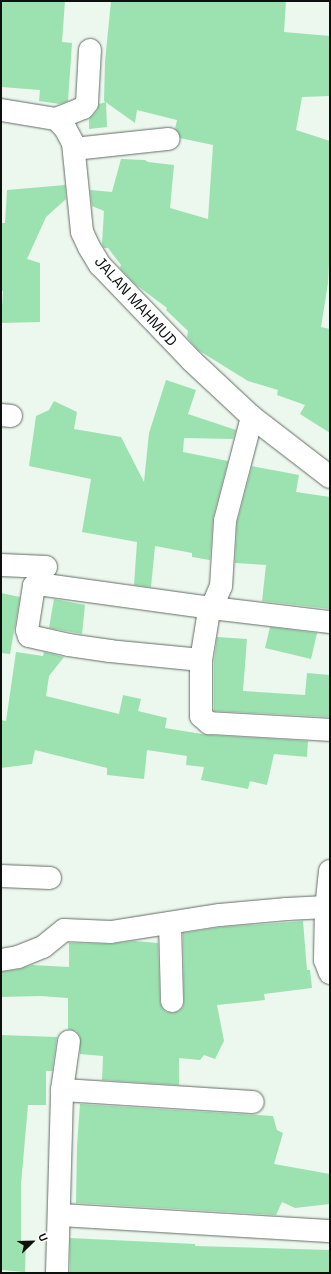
<!DOCTYPE html>
<style>
body{margin:0}
#map{position:relative;width:331px;height:1274px;overflow:hidden;background:#ecf7ee;font-family:"Space Grotesk",sans-serif}
div>[style]{position:absolute}
[style*='--x']{left:calc(var(--x)*1px);top:calc(var(--y)*1px);width:calc(var(--w)*1px);rotate:calc(var(--a)*1deg)}
.building>*{inset:0;background:#9be2b0}
.roads{filter:drop-shadow(0 0 1px #636d66) drop-shadow(0 0 1px #636d66)}
.street>*{height:22px;margin:-11px;padding:0 11px;transform-origin:11px;border-radius:11px;background:#fff}
.secondary>*{height:22px;margin:-11px;padding:0 11px;transform-origin:11px;border-radius:11px;background:#fff}
span{translate:-50% -50%;white-space:nowrap;text-align:center;line-height:1.15;-webkit-text-stroke:3px #fff;paint-order:stroke}
.street-label{font-size:15px;color:#0d110e}
.frame{position:absolute;inset:0;border:2px solid #0d110e;pointer-events:none}
.north{position:absolute;left:12px;top:1222px;width:40px;height:40px;-webkit-text-stroke:3px #fff;paint-order:stroke;rotate:67deg;font-size:11px;font-weight:700;line-height:16px;text-align:center;color:#0d110e}
.north::after{content:'';display:block;margin:auto;width:14px;height:18px;background:#0d110e;clip-path:polygon(50% 0,100% 100%,50% 72%,0 100%)}
</style>
<div id="map">
<div class="building">
<i style="clip-path:polygon(1px 1px,65px 1px,62px 42px,72px 43px,68px 101px,60px 104px,39px 101px,40px 90px,1px 87px)"></i>
<i style="clip-path:polygon(111px 1px,286px 1px,284px 32px,330px 36px,330px 96px,302px 97px,296px 130px,330px 141px,330px 246px,328px 283px,321px 327px,330px 329px,330px 433px,300px 414px,305px 405px,277px 395px,278px 390px,248px 381px,198px 350px,187px 337px,188px 331px,166px 310px,167px 308px,135px 284px,120px 268px,121px 265px,108px 248px,104px 248px,102px 244px,104px 211px,92px 206px,90px 190px,112px 192px,121px 159px,145px 160px,148px 162px,174px 165px,170px 208px,208px 219px,213px 145px,180px 138px,178px 132px,175px 129px,177px 120px,137px 110px,135px 123px,104px 101px,105px 62px)"></i>
<i style="clip-path:polygon(106px 102px,107px 127px,89px 129px,89px 119px,97px 111px,99px 104px)"></i>
<i style="clip-path:polygon(65px 185px,66px 199px,46px 217px,27px 259px,40px 263px,40px 322px,1px 323px,3px 291px,1px 291px,1px 223px,5px 223px,7px 190px)"></i>
<i style="clip-path:polygon(166px 380px,196px 390px,188px 414px,236px 430px,233px 439px,184px 438px,183px 452px,228px 461px,213px 518px,210px 560px,192px 557px,192px 553px,155px 546px,151px 587px,134px 585px,137px 542px,82px 532px,91px 479px,29px 466px,36px 416px,49px 410px,54px 401px,77px 412px,74px 429px,121px 437px,144px 482px,149px 433px)"></i>
<i style="clip-path:polygon(252px 466px,299px 475px,296px 492px,330px 497px,330px 609px,262px 601px,266px 565px,235px 563px,237px 523px)"></i>
<i style="clip-path:polygon(1px 593px,20px 597px,10px 654px,1px 653px)"></i>
<i style="clip-path:polygon(54px 599px,85px 605px,82px 634px,49px 628px)"></i>
<i style="clip-path:polygon(270px 627px,317px 633px,311px 659px,265px 648px)"></i>
<i style="clip-path:polygon(217px 637px,247px 639px,243px 691px,305px 695px,307px 673px,330px 675px,330px 717px,214px 711px,214px 661px)"></i>
<i style="clip-path:polygon(16px 652px,43px 656px,44px 652px,64px 657px,49px 676px,46px 696px,119px 714px,123px 695px,141px 699px,138px 711px,167px 718px,165px 728px,208px 735px,308px 741px,307px 757px,274px 754px,267px 785px,250px 781px,248px 789px,201px 780px,204px 767px,186px 765px,187px 756px,147px 750px,144px 779px,107px 775px,107px 768px,35px 750px,32px 764px,1px 768px,1px 720px,6px 721px)"></i>
<i style="clip-path:polygon(303px 921px,307px 970px,310px 970px,312px 988px,264px 994px,265px 1000px,217px 1005px,224px 1041px,215px 1059px,204px 1055px,200px 1060px,179px 1058px,179px 1085px,102px 1080px,103px 1056px,80px 1054px,80px 1036px,76px 1031px,68px 1029px,68px 998px,40px 996px,1px 997px,1px 972px,20px 969px,32px 965px,69px 967px,69px 943px,111px 944px,134px 941px,158px 943px,160px 1002px,162px 1008px,166px 1012px,173px 1013px,179px 1011px,183px 1007px,184px 1001px,183px 933px,222px 927px)"></i>
<i style="clip-path:polygon(1px 1035px,57px 1037px,52px 1071px,46px 1071px,46px 1105px,28px 1105px,21px 1184px,21px 1243px,26px 1243px,25px 1272px,1px 1270px)"></i>
<i style="clip-path:polygon(80px 1104px,273px 1116px,277px 1130px,283px 1133px,274px 1164px,330px 1174px,330px 1204px,295px 1208px,282px 1202px,276px 1215px,76px 1203px,77px 1146px)"></i>
<i style="clip-path:polygon(70px 1238px,195px 1244px,195px 1246px,330px 1250px,330px 1273px,70px 1273px)"></i>
</div>
<div class="roads">
<div class="street">
<i style="--x:56;--y:119;--w:29;--a:-22"></i>
<i style="--x:83;--y:108;--w:6;--a:-51"></i>
<i style="--x:87;--y:103;--w:53;--a:-86.8"></i>
<i style="--x:74;--y:149;--w:95;--a:-6.1"></i>
<i style="--x:1;--y:415;--w:10;--a:6"></i>
<i style="--x:252;--y:417;--w:107;--a:104.6"></i>
<i style="--x:225;--y:521;--w:65;--a:93.5"></i>
<i style="--x:221;--y:586;--w:34;--a:113"></i>
<i style="--x:208;--y:617;--w:44;--a:99.2"></i>
<i style="--x:201;--y:660;--w:56;--a:90"></i>
<i style="--x:201;--y:716;--w:11;--a:41"></i>
<i style="--x:209;--y:723;--w:121;--a:3.3"></i>
<i style="--x:1;--y:565;--w:45;--a:2.5"></i>
<i style="--x:201;--y:660;--w:91;--a:-174.4"></i>
<i style="--x:110;--y:651;--w:41;--a:-171.7"></i>
<i style="--x:69;--y:645;--w:41;--a:-167.3"></i>
<i style="--x:29;--y:636;--w:6;--a:-108"></i>
<i style="--x:27;--y:630;--w:45;--a:-81"></i>
<i style="--x:34;--y:586;--w:4;--a:-27"></i>
<i style="--x:38;--y:584;--w:176;--a:7.9"></i>
<i style="--x:212;--y:608;--w:119;--a:6.8"></i>
<i style="--x:1;--y:876;--w:49;--a:2.3"></i>
<i style="--x:170;--y:923;--w:78;--a:88.5"></i>
<i style="--x:1;--y:960;--w:17;--a:-10"></i>
<i style="--x:18;--y:957;--w:27;--a:-22"></i>
<i style="--x:43;--y:947;--w:27;--a:-39"></i>
<i style="--x:64;--y:930;--w:47;--a:2.4"></i>
<i style="--x:111;--y:932;--w:110;--a:-8.9"></i>
<i style="--x:220;--y:915;--w:67;--a:-5.1"></i>
<i style="--x:287;--y:909;--w:39;--a:-3"></i>
<i style="--x:62;--y:1090;--w:191;--a:3.6"></i>
<i style="--x:59;--y:1215;--w:271;--a:3.4"></i>
<i style="--x:57;--y:1273;--w:183;--a:-88.4"></i>
<i style="--x:62;--y:1090;--w:49;--a:-81.9"></i>
</div>
<div class="secondary">
<i style="--x:1;--y:110;--w:56;--a:9.3"></i>
<i style="--x:56;--y:119;--w:13;--a:45"></i>
<i style="--x:65;--y:128;--w:17;--a:62"></i>
<i style="--x:73;--y:143;--w:89;--a:84.2"></i>
<i style="--x:82;--y:232;--w:17;--a:65"></i>
<i style="--x:89;--y:247;--w:21;--a:59"></i>
<i style="--x:100;--y:265;--w:133;--a:46.2"></i>
<i style="--x:192;--y:361;--w:82;--a:43"></i>
<i style="--x:252;--y:417;--w:98;--a:37.6"></i>
<i style="--x:330;--y:871;--w:36;--a:96"></i>
<i style="--x:326;--y:907;--w:53;--a:91.1"></i>
<i style="--x:325;--y:960;--w:14;--a:69"></i>
</div>
</div>
<div class="street-label">
<span style="left:136px;top:301px;rotate:48deg">JALAN MAHMUD</span>
</div>
<div class="frame"></div>
<div class="north">U</div>
</div>
